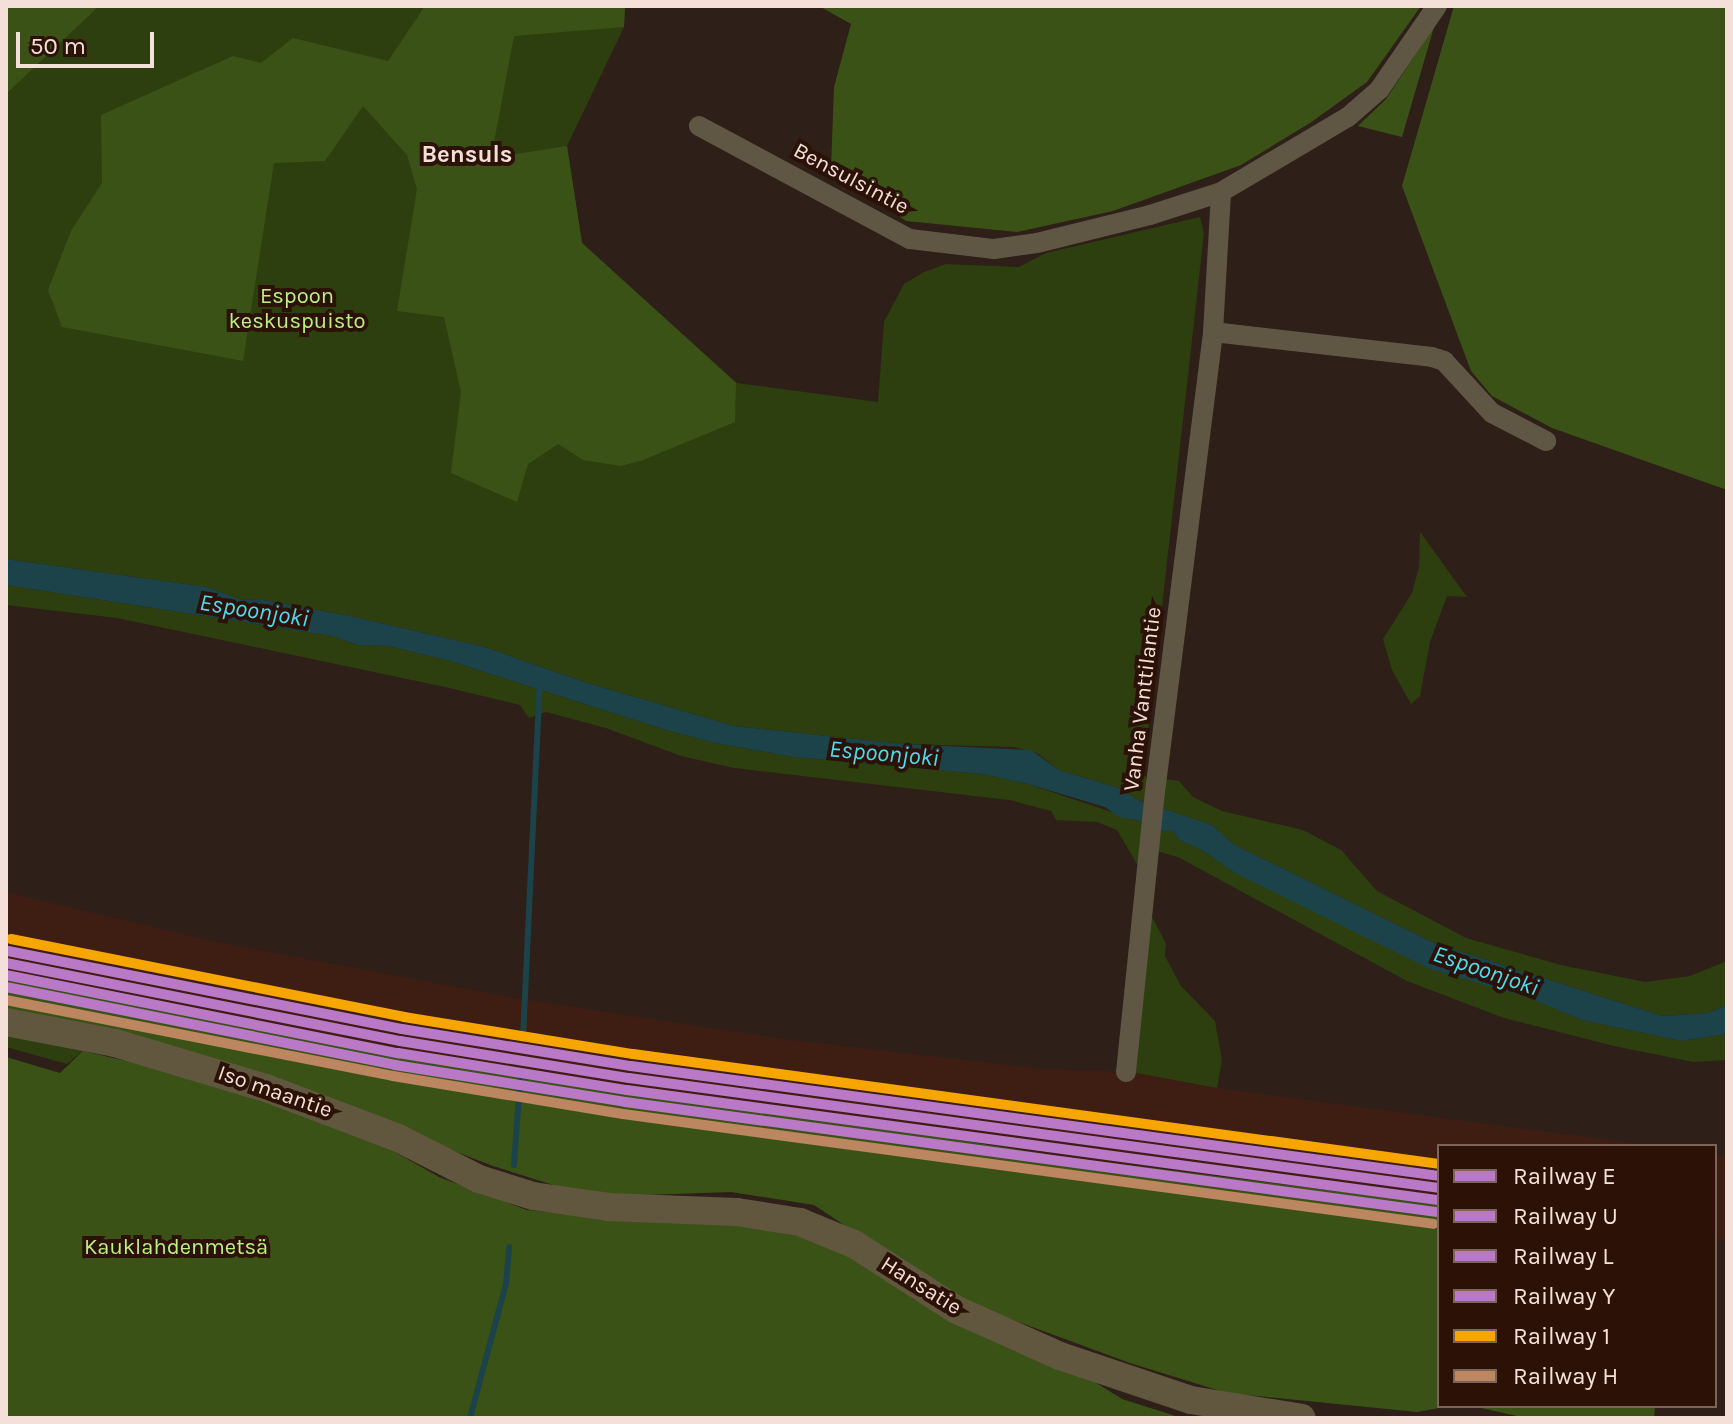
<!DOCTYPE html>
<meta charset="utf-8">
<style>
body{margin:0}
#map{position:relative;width:1733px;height:1424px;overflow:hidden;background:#2e1f19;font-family:Karla,sans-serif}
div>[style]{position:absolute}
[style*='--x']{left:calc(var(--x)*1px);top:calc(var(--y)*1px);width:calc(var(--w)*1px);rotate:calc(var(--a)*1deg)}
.built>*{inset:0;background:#3e1e12}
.green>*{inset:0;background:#2d3f0e}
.forest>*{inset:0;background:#3b5217}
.water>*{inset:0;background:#1c4349}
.stream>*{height:6px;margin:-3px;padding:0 3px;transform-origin:3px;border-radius:3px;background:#1c4349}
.minor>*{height:20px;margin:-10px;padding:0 10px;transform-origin:10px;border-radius:10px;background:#5f5644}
.secondary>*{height:28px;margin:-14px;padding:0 14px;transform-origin:14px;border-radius:14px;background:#61573e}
.rail-1>*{height:10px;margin:-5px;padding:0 5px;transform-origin:5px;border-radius:5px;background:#ba79c7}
.rail-2>*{height:10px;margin:-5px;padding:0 5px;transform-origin:5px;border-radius:5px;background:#ba79c7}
.rail-3>*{height:10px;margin:-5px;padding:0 5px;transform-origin:5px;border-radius:5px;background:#ba79c7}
.rail-4>*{height:10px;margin:-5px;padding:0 5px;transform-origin:5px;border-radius:5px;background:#ba79c7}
.rail-5>*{height:10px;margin:-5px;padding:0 5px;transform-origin:5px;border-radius:5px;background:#f7a600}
.rail-6>*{height:10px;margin:-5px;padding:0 5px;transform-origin:5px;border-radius:5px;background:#bb8660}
span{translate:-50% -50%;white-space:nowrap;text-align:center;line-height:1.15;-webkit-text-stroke:8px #2c1107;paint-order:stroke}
.street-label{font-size:22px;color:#f4e0d9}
.park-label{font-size:22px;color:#bbf17e}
.neighbourhood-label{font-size:24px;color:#f4e0d9;font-weight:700}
.water-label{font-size:24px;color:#4cdcf2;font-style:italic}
.frame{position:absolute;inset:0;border:8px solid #f4e0d9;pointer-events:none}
.legend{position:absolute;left:1437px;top:1144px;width:280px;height:264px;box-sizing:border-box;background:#2c1107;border:2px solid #7c645b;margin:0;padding:10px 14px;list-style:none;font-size:24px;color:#f4e0d9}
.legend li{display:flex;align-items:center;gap:16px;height:40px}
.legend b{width:40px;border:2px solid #7c645b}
.scale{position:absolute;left:16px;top:32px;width:138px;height:36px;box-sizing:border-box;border:4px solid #f4e0d9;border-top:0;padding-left:10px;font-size:24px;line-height:28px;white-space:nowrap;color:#f4e0d9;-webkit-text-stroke:6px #2c1107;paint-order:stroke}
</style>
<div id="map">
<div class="built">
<i style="clip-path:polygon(6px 892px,217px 942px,515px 998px,783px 1039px,1043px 1069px,1131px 1072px,1217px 1088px,1655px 1146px,1439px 1146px,1439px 1204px,1058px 1156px,380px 1046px,6px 975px)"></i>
<i style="clip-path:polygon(1715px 1155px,1727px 1157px,1727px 1241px,1715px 1239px)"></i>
</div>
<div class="green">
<i style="clip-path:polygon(6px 6px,625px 6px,624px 27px,567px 146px,582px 243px,737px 383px,878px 402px,884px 322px,904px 284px,924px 272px,946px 264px,1019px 267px,1046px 253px,1200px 217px,1204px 233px,1143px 776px,1179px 781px,1193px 797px,1222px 811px,1303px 830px,1341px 850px,1377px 891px,1466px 938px,1561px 965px,1645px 982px,1690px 976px,1727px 961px,1727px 1005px,1708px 1013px,1662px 1016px,1434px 943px,1233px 844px,1212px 825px,1140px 801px,1118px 788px,1059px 770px,1037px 753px,1014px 747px,902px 744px,734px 726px,584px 682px,485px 647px,350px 616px,258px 599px,242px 600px,207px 587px,6px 559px)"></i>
<i style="clip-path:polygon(1420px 532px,1467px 597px,1447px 596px,1430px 642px,1420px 696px,1411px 704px,1392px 670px,1383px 639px,1412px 593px,1419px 567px)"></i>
<i style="clip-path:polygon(6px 585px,332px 636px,358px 645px,388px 646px,447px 660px,663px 729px,715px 743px,794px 757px,982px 774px,1028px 784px,1144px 823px,1140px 869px,1117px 830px,1097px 822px,1056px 820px,1051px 811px,1009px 800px,734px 768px,681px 756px,606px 728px,546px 712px,529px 718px,520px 705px,445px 687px,117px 618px,6px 605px)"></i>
<i style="clip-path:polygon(1155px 828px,1172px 831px,1181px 841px,1202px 850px,1235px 873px,1582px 1020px,1681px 1041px,1727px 1034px,1727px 1060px,1693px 1062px,1614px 1046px,1504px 1018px,1407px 981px,1178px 857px,1153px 850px)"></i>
<i style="clip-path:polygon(1149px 911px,1166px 944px,1165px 956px,1181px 986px,1215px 1021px,1222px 1061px,1217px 1088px,1131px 1072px)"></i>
<i style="clip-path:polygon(6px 1033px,83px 1051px,67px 1064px,6px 1047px)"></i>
</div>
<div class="forest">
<i style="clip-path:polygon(6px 6px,99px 6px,6px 94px)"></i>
<i style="clip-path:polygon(425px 6px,625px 6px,624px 27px,514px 36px,491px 158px,567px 146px,582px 243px,736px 383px,735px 422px,643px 460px,621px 466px,583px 460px,558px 444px,528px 464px,517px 502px,451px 473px,461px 392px,444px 317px,397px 311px,417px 189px,407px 155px,363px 106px,325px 161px,274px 163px,243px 361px,62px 327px,48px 290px,71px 231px,102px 183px,101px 115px,233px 56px,261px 63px,293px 38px,388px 61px)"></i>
<i style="clip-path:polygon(819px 6px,1421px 6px,1367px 82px,1310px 123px,1241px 165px,1113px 211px,1017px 232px,906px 221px,831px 168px,834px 87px,851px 24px)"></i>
<i style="clip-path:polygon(1454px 6px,1727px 6px,1727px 490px,1552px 428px,1492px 396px,1471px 371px,1402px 186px)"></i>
<i style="clip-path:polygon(1434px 27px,1402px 137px,1358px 126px,1386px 99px)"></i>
<i style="clip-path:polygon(6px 975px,380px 1046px,1058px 1156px,1439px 1204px,1439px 1406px,1450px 1406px,1417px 1412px,1227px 1393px,1130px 1363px,956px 1299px,814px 1205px,731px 1192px,614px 1196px,569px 1190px,493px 1166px,423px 1139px,6px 1012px)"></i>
<i style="clip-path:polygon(83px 1051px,209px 1080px,370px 1138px,439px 1177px,527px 1210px,608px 1218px,768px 1222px,843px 1250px,1090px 1379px,1122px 1399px,1182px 1418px,6px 1418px,6px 1057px,60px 1073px)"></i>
<i style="clip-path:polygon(1472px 1406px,1655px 1406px,1654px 1418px,1526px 1418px)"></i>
</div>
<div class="water">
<i style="clip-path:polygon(6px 559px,207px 587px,242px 600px,258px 599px,350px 616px,485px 647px,584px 682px,734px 726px,902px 744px,1031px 750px,1059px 770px,1118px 788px,1140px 801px,1212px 825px,1233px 844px,1434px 943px,1662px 1016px,1708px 1013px,1727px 1005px,1727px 1034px,1681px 1041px,1582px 1020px,1529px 998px,1430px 969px,1235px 873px,1202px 850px,1181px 841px,1172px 831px,1162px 831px,1136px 820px,1119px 817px,1105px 807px,1028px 784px,982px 774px,794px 757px,715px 743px,663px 729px,447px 660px,388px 646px,358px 645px,332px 636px,6px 585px)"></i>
</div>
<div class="stream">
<i style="--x:523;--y:1038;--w:356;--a:-87.3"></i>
<i style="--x:514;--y:1165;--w:85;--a:-86"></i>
<i style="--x:470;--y:1418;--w:139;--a:-75"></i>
<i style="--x:506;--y:1284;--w:37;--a:-85"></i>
</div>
<div class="minor">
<i style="--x:699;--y:126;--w:239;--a:28.2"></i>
<i style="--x:910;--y:239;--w:85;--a:6.8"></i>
<i style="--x:994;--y:249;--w:43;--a:-7.9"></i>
<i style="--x:1037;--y:243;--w:116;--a:-13.9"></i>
<i style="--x:1150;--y:215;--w:75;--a:-17.9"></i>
<i style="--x:1221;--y:192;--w:147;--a:-30.6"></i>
<i style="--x:1348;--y:117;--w:41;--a:-41.1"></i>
<i style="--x:1379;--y:90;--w:102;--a:-55.4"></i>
<i style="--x:1213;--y:332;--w:220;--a:6.5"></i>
<i style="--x:1432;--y:357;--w:13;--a:18"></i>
<i style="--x:1444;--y:361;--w:71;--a:47.3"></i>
<i style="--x:1492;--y:413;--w:61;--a:27.4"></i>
<i style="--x:1126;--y:1072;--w:281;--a:-84.1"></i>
<i style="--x:1155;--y:792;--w:464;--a:-82.8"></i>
<i style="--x:1213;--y:332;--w:140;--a:-86.7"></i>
</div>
<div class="secondary">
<i style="--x:6;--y:1022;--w:111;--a:10.9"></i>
<i style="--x:115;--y:1043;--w:158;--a:16.6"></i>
<i style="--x:266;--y:1088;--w:139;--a:20.7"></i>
<i style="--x:396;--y:1137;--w:93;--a:26.8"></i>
<i style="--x:479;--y:1179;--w:57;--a:17.5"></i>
<i style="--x:533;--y:1196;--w:76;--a:8.3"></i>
<i style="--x:608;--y:1207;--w:129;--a:2.2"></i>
<i style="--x:737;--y:1212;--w:64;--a:9"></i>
<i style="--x:800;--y:1222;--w:58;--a:22.2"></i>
<i style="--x:854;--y:1244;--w:122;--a:32.7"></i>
<i style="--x:957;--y:1310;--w:113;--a:24.1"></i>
<i style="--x:1060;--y:1356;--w:138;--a:18.6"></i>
<i style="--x:1191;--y:1400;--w:112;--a:9.2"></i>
</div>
<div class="rail-1">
<i style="--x:6;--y:963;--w:402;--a:11.2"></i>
<i style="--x:400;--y:1041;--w:232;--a:9.2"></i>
<i style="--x:629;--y:1078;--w:817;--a:7.73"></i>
</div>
<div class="rail-2">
<i style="--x:6;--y:975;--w:400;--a:11.3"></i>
<i style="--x:398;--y:1053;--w:232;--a:9.2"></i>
<i style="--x:627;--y:1090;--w:817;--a:7.73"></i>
</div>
<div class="rail-3">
<i style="--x:8;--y:951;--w:402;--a:11.2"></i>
<i style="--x:402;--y:1029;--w:232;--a:9.2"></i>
<i style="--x:631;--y:1066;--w:815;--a:7.75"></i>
</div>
<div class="rail-4">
<i style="--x:6;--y:987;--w:397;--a:11.3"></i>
<i style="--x:395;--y:1065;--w:233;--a:9.1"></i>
<i style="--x:625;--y:1102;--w:818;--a:7.72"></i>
</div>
<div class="rail-5">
<i style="--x:11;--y:939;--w:401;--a:11.2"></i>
<i style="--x:404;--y:1017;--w:232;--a:9.2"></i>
<i style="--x:633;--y:1054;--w:813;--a:7.77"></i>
</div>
<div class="rail-6">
<i style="--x:6;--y:1000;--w:394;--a:11.1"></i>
<i style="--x:393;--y:1076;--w:233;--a:9.4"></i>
<i style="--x:623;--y:1114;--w:818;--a:7.72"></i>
</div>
<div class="street-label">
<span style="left:851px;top:179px;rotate:28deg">Bensulsintie</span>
<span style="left:1143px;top:699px;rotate:-83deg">Vanha Vanttilantie</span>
<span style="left:275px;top:1092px;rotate:19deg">Iso maantie</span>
<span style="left:921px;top:1286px;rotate:32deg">Hansatie</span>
</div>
<div class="park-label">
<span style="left:297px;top:309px">Espoon<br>keskuspuisto</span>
<span style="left:176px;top:1248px">Kauklahdenmetsä</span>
</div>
<div class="neighbourhood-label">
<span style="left:467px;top:155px">Bensuls</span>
</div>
<div class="water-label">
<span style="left:254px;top:611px;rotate:9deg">Espoonjoki</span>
<span style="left:884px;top:754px;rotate:5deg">Espoonjoki</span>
<span style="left:1486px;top:971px;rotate:19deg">Espoonjoki</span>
</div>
<div class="frame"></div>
<ul class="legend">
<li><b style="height:10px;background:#ba79c7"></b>Railway E</li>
<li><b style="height:10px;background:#ba79c7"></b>Railway U</li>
<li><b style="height:10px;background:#ba79c7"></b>Railway L</li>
<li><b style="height:10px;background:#ba79c7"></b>Railway Y</li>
<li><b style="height:10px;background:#f7a600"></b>Railway 1</li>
<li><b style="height:10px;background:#bb8660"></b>Railway H</li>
</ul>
<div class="scale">50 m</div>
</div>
